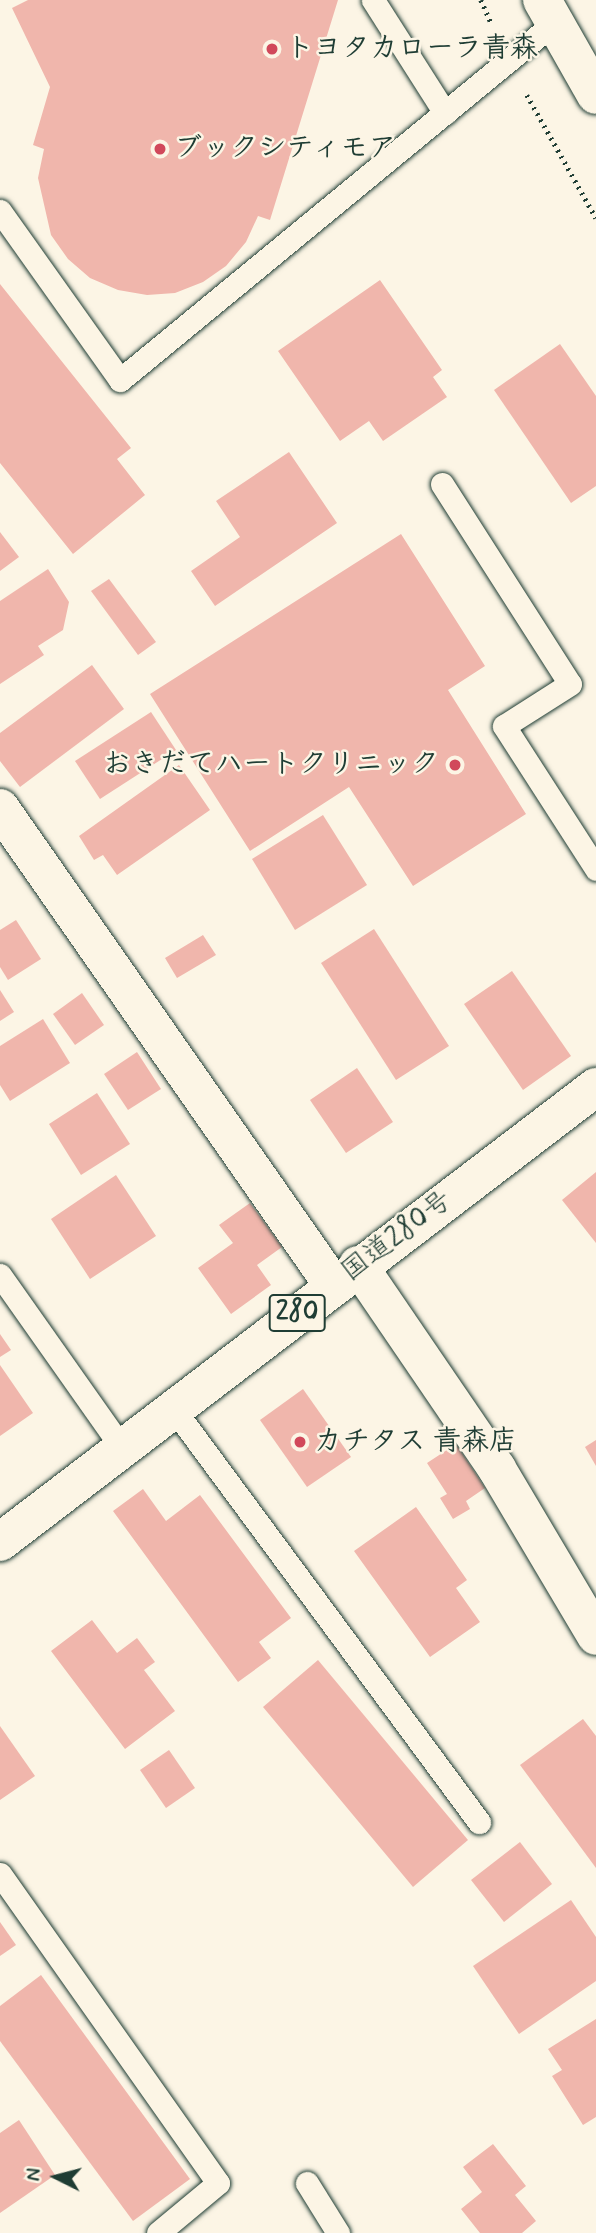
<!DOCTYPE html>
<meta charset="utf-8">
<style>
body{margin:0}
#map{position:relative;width:596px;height:2233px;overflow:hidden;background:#fcf5e5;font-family:Mynerve,"Klee One",sans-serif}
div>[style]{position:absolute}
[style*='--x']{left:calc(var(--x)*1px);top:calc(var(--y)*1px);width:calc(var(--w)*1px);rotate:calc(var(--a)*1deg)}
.building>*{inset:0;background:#f0b6ac}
.path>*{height:4.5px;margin-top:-2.25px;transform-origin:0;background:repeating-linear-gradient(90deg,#1f3d34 0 2px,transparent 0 7px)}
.roads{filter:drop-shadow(0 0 2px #1f3d34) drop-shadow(0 0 2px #1f3d34)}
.service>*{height:23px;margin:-11.5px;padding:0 11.5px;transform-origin:11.5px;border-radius:11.5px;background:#fcf5e5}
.minor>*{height:38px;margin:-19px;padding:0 19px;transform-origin:19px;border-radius:19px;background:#fcf5e5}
.tertiary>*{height:38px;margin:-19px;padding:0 19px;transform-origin:19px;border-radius:19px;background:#fcf5e5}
.trunk>*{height:38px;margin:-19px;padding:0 19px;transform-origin:19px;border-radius:19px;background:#fcf5e5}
.dots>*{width:19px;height:19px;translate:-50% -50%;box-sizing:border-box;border:4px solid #fcf5e5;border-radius:50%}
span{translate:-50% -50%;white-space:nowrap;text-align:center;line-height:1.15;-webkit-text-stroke:5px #fcf5e5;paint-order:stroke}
.shield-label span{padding:2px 5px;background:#fcf5e5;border:2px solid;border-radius:5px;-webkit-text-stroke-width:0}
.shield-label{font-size:26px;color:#1f3d34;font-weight:700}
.poi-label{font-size:28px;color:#1f3d34;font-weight:700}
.left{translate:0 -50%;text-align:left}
.right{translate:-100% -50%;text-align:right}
.street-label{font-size:28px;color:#1f3d34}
.north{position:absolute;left:21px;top:2142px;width:70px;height:70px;-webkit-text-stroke:5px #fcf5e5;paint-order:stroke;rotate:276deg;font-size:19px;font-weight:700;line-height:28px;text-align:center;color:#1f3d34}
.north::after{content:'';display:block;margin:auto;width:24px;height:32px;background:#1f3d34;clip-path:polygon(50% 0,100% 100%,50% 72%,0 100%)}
</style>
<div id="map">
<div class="building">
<i style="clip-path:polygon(28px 0,338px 0,270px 220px,258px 216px,246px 242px,226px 266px,203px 282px,175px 293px,147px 295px,118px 290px,90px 278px,68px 259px,51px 235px,38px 178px,44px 149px,33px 145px,50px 87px,12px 8px)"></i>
<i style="clip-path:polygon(380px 280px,442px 370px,433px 377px,447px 397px,383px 441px,369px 421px,340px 441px,278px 351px)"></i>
<i style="clip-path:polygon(0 284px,131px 448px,117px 459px,145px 495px,73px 554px,0 463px)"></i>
<i style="clip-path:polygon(560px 344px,596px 396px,596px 486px,571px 503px,494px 390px)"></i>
<i style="clip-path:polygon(289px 452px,337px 523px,215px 606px,191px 571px,240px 537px,216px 501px)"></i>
<i style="clip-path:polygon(0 532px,19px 557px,0 571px)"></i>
<i style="clip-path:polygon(401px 534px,485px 666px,448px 690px,526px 814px,413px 886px,349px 787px,250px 851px,150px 694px)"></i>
<i style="clip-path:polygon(48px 569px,69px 602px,63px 630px,38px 646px,44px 655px,0 684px,0 601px)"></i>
<i style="clip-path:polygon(109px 579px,156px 642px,138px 655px,91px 591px)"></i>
<i style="clip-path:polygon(92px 665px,124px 709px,20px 787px,0 761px,0 733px)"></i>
<i style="clip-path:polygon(151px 712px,176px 750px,100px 799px,75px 761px)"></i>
<i style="clip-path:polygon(179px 765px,210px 810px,117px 875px,103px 855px,94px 860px,79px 836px)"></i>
<i style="clip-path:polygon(323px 815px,367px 885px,295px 930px,252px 859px)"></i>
<i style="clip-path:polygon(16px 920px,41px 959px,8px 980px,0 967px,0 930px)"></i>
<i style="clip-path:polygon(374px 929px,449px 1046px,396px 1080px,321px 963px)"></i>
<i style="clip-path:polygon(203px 935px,216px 955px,177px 978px,165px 958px)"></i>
<i style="clip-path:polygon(512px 971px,571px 1056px,523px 1090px,464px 1004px)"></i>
<i style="clip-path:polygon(0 990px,14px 1012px,0 1021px)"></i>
<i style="clip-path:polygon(82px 993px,104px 1025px,75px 1045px,53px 1014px)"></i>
<i style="clip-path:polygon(43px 1019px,70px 1063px,10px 1101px,0 1085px,0 1046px)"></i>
<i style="clip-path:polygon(137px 1052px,161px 1089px,128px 1110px,104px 1074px)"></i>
<i style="clip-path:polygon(357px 1068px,393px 1122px,346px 1153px,310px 1100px)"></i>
<i style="clip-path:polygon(97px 1093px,130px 1144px,81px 1175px,49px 1124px)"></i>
<i style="clip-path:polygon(596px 1172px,596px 1243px,562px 1200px)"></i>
<i style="clip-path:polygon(116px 1175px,156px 1236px,90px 1279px,51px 1219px)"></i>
<i style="clip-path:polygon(250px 1203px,282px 1247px,257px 1265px,271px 1285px,231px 1314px,198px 1268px,233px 1243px,219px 1225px)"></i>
<i style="clip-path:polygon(0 1334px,11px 1350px,0 1357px)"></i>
<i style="clip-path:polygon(0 1365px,33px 1413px,0 1436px)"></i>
<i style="clip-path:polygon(303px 1389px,351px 1457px,307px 1487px,260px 1420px)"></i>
<i style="clip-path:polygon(596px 1440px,596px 1466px,585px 1447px)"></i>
<i style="clip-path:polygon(456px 1444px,485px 1488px,466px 1501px,470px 1509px,453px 1519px,440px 1498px,447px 1494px,427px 1463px)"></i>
<i style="clip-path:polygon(143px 1489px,166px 1521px,200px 1495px,291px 1618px,259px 1642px,271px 1658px,238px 1682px,113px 1511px)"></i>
<i style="clip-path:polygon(416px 1507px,467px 1580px,456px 1588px,480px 1622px,430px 1657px,354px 1551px)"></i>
<i style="clip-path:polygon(92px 1620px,117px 1653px,137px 1638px,155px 1662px,144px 1670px,175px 1711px,125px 1749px,51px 1651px)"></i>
<i style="clip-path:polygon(318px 1660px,468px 1840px,413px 1887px,263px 1707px)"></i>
<i style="clip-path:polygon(583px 1719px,596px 1736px,596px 1868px,520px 1765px)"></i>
<i style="clip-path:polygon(0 1726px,35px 1776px,0 1800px)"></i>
<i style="clip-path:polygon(169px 1750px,195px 1788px,166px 1808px,140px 1770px)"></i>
<i style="clip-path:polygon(520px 1842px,552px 1884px,504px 1922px,471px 1880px)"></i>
<i style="clip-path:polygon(571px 1900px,596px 1937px,596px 1981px,519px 2034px,473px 1966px)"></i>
<i style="clip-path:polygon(0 1922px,16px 1945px,0 1956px)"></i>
<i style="clip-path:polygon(41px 1975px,190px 2179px,133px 2221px,0 2041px,0 2006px)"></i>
<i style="clip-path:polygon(596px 2019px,596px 2117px,583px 2125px,552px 2076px,562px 2070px,548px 2049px)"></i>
<i style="clip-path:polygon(19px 2120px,55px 2175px,0 2213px,0 2133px)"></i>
<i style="clip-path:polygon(493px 2144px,526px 2186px,515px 2195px,536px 2221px,522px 2233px,480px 2233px,461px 2209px,482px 2192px,463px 2167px)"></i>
</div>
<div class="path">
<i style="--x:481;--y:0;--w:27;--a:66"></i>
<i style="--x:527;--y:95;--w:141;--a:60.7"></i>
</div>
<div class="roads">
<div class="service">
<i style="--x:373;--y:0;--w:134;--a:57.5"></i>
<i style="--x:0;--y:211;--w:207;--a:54.6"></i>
<i style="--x:120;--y:380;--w:563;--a:-39.45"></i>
<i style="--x:442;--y:484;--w:237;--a:57.4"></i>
<i style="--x:570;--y:684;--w:78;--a:147.5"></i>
<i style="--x:504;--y:726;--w:170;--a:57.2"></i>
<i style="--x:0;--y:1275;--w:212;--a:54.8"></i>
<i style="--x:173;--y:1408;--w:515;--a:53.53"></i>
<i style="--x:0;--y:1874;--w:378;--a:54.8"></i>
<i style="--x:218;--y:2183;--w:78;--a:140.2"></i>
<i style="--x:307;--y:2183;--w:59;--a:58.2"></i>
</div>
<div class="minor">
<i style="--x:0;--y:808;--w:582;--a:55.08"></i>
<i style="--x:358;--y:1265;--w:247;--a:55.7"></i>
<i style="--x:497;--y:1469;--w:194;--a:59.3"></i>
</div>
<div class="tertiary">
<i style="--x:542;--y:0;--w:109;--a:60.4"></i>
</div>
<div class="trunk">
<i style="--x:0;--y:1542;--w:750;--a:-37.36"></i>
</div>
</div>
<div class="dots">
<i style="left:272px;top:49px;background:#d1495b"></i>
<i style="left:160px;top:149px;background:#d1495b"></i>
<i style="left:455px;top:765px;background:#d1495b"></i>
<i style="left:300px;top:1442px;background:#d1495b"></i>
</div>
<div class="shield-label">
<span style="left:297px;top:1313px">280</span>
</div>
<div class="poi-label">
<span class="left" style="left:286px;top:49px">トヨタカローラ青森</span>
<span class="left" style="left:174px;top:149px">ブックシティモア</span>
<span class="right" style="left:439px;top:765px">おきだてハートクリニック</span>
<span class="left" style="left:314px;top:1442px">カチタス 青森店</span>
</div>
<div class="street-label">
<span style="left:397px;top:1237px;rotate:-37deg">国道280号</span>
</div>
<div class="north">N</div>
</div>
